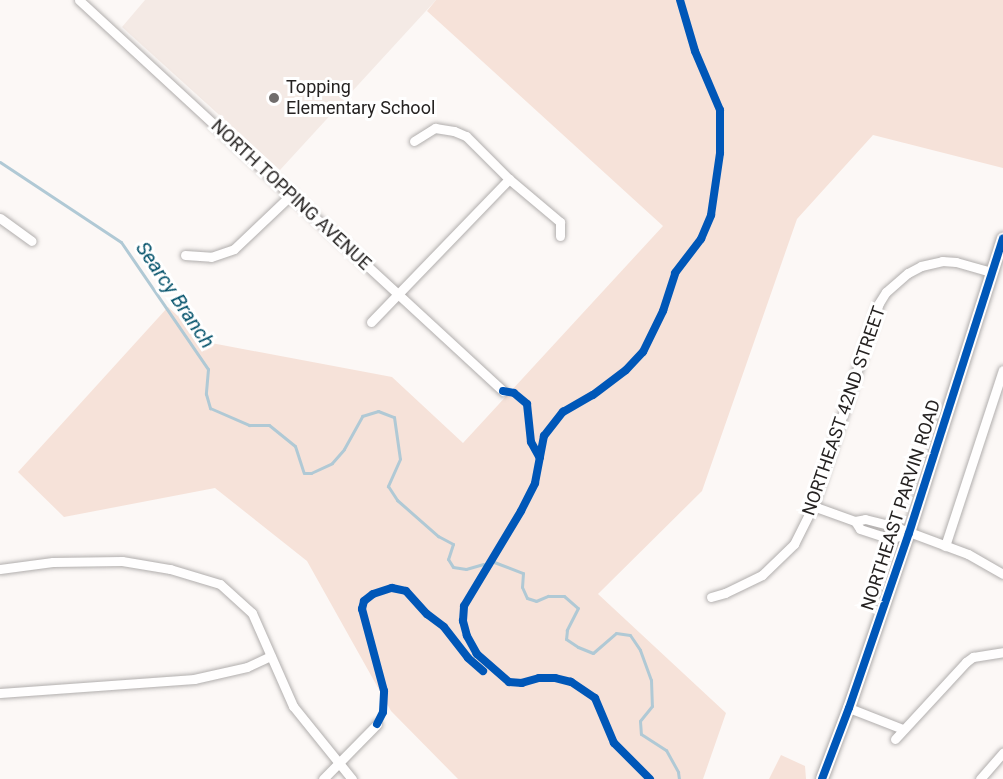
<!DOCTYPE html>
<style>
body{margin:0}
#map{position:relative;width:1003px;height:779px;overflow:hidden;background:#fcf8f6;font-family:Roboto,sans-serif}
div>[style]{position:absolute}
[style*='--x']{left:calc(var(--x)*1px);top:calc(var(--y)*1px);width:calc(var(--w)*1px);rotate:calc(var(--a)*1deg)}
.built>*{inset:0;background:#f4eae5}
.green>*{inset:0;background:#f6e2d9}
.stream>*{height:3px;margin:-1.5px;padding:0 1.5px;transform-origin:1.5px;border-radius:1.5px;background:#b0c9d5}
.roads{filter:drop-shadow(0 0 2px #b1aead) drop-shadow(0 0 2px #b1aead)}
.minor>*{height:9px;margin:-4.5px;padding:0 4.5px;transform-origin:4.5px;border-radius:4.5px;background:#fffefe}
.major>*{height:12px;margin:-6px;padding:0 6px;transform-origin:6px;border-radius:6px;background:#fffefe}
.cycleway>*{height:8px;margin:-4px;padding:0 4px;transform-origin:4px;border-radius:4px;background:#0057b8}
.dots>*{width:16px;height:16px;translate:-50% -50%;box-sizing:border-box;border:3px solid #fff;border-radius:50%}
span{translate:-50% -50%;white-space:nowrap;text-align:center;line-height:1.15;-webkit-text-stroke:6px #fff;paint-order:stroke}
.poi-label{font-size:18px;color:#252221}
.left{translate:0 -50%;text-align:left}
.street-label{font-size:18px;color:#252221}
.water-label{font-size:20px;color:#015069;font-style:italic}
</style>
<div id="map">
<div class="built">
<i style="clip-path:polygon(145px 0,436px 0,280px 170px,122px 27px)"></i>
</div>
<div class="green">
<i style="clip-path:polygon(436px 0,1003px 0,1003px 168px,873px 135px,797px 219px,702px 491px,598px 594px,726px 713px,703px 779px,458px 779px,391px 711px,307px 561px,215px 488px,64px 517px,18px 472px,168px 307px,206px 342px,392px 377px,463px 443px,663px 226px,427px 11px)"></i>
<i style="clip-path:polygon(781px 755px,805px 766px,806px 779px,769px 779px)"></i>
</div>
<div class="stream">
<i style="--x:0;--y:162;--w:145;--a:33.5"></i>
<i style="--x:121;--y:242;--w:154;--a:55.6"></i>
<i style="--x:208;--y:369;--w:25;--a:95"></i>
<i style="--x:206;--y:394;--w:15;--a:74"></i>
<i style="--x:210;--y:408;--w:43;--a:23.6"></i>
<i style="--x:249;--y:425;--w:20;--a:0"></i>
<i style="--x:269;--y:425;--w:33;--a:39"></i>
<i style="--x:295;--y:446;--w:28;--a:72"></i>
<i style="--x:304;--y:473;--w:7;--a:0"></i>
<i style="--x:311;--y:473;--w:23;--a:-25"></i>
<i style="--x:332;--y:463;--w:18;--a:-49"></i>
<i style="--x:344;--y:449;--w:38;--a:-61"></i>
<i style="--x:362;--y:416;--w:17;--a:-17"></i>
<i style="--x:378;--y:411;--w:17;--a:21"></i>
<i style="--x:394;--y:417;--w:42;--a:81.9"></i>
<i style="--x:400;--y:459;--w:30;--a:114"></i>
<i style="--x:388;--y:486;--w:17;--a:57"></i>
<i style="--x:397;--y:500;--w:55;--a:41.3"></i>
<i style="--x:438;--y:536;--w:17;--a:28"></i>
<i style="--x:453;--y:544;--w:16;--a:108"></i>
<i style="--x:448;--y:559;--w:9;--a:58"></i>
<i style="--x:453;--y:567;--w:13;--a:9"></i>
<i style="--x:466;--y:569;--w:18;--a:-16"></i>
<i style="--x:494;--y:562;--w:31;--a:21"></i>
<i style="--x:523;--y:573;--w:14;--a:94"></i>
<i style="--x:522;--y:587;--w:12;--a:66"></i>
<i style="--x:527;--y:598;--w:9;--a:18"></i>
<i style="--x:536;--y:601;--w:13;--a:-23"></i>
<i style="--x:548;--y:596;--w:16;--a:0"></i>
<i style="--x:564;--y:596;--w:18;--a:41"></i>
<i style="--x:578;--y:608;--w:25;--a:117"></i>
<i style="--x:567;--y:630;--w:9;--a:96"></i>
<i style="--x:566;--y:639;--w:14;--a:34"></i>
<i style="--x:578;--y:647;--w:16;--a:22"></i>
<i style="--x:593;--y:653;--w:30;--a:-41"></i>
<i style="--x:616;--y:633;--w:14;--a:8"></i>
<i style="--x:630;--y:635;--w:18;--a:56"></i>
<i style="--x:640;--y:650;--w:32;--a:70"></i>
<i style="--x:651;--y:680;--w:26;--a:88"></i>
<i style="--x:652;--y:706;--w:19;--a:129"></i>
<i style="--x:640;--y:721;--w:13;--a:86"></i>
<i style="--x:641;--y:734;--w:30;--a:33"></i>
<i style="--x:666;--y:750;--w:25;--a:61"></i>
<i style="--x:678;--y:772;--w:7;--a:82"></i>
</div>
<div class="roads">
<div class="minor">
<i style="--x:79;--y:0;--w:577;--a:42.68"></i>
<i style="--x:414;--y:141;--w:25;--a:-32"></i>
<i style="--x:435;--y:128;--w:19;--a:9"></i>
<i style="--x:454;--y:131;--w:13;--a:23"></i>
<i style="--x:466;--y:136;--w:61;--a:45"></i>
<i style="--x:509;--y:179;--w:67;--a:40.1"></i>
<i style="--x:560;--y:222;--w:14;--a:90"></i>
<i style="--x:0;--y:218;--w:39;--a:36"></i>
<i style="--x:185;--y:255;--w:26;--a:4"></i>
<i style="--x:211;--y:257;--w:24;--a:-19"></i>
<i style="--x:234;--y:249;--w:79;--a:-43.5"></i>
<i style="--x:371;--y:322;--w:199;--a:-46"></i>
<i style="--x:813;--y:506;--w:45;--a:19.7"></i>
<i style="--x:855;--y:521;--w:10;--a:-11"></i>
<i style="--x:865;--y:519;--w:29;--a:14"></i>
<i style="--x:893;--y:526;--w:80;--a:20.5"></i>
<i style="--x:968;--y:554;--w:40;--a:29.7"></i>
<i style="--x:855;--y:521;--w:9;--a:58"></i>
<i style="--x:860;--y:529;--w:32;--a:18"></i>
<i style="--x:890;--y:539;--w:20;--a:-18"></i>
<i style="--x:945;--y:546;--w:185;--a:-71.8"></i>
<i style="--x:0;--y:569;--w:53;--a:-7.5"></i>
<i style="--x:53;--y:562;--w:69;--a:-0.8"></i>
<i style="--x:122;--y:561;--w:49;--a:9.5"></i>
<i style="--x:170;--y:569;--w:52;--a:16.7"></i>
<i style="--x:220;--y:584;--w:43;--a:42.2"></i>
<i style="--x:252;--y:613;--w:102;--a:66.2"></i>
<i style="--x:293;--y:706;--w:94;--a:51.1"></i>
<i style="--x:711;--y:597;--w:15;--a:-16"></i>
<i style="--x:725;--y:593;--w:41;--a:-25.9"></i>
<i style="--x:762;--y:575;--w:45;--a:-44.1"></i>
<i style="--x:794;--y:544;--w:42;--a:-63.4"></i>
<i style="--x:813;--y:506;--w:213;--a:-72"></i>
<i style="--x:879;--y:303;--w:13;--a:-58"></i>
<i style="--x:886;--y:292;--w:29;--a:-41"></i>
<i style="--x:908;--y:273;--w:15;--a:-28"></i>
<i style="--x:921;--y:266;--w:22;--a:-13"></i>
<i style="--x:942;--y:261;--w:14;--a:4"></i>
<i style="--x:956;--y:262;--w:37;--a:16"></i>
<i style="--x:0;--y:693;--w:195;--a:-4.1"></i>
<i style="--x:194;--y:679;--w:54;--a:-12.8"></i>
<i style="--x:247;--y:667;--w:26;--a:-25"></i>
<i style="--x:849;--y:708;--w:58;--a:21.3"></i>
<i style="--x:895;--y:739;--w:105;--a:-47.3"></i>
<i style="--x:966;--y:662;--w:9;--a:-36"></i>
<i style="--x:973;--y:657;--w:30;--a:-9"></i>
<i style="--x:323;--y:779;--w:77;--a:-45.5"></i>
<i style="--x:980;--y:779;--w:35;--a:-49"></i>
</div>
<div class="major">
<i style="--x:822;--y:779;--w:76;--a:-69.2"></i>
<i style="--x:849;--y:708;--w:185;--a:-71.1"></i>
<i style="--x:909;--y:533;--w:309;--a:-72.3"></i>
</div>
</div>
<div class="cycleway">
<i style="--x:503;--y:391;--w:11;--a:10"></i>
<i style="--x:514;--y:393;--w:17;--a:40"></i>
<i style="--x:527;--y:404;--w:38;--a:84"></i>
<i style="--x:531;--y:442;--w:18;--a:61"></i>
<i style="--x:377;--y:724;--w:13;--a:-63"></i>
<i style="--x:383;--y:712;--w:21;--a:-87"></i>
<i style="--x:384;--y:691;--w:85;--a:-105"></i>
<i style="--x:362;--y:609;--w:8;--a:-76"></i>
<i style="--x:364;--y:601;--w:11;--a:-38"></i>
<i style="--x:373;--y:594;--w:20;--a:-18"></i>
<i style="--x:392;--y:588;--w:14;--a:12"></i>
<i style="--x:406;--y:591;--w:31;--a:48"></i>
<i style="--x:427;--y:614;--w:21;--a:37"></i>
<i style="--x:444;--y:627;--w:39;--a:52"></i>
<i style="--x:468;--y:658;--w:20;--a:41"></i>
<i style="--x:650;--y:779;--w:51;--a:-135"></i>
<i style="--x:614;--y:743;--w:49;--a:-112.9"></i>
<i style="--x:595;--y:698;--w:29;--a:-146"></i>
<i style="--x:571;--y:682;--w:16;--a:-166"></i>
<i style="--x:555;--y:678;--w:16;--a:180"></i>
<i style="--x:539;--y:678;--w:18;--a:164"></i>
<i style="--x:522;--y:683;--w:13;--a:-176"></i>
<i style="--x:509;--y:682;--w:43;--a:-138.8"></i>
<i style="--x:477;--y:654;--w:21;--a:-119"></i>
<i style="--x:467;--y:636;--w:16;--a:-105"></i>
<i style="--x:463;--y:621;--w:15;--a:-86"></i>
<i style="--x:464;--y:606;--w:111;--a:-59"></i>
<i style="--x:521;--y:511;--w:31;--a:-63"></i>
<i style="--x:535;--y:483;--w:48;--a:-79.2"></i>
<i style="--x:544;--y:436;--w:31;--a:-52"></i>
<i style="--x:563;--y:412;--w:34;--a:-30"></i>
<i style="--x:593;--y:395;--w:41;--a:-37.1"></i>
<i style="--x:626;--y:370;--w:25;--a:-47"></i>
<i style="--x:643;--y:352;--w:46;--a:-64"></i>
<i style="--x:663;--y:311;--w:40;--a:-72"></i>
<i style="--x:675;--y:273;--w:43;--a:-52.6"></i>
<i style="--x:701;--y:239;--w:26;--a:-67"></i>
<i style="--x:711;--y:215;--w:63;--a:-81.7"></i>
<i style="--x:720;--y:153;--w:43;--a:-90"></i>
<i style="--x:720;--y:110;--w:64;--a:-113"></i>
<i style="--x:695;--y:51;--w:53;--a:-106.4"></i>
<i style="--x:822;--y:779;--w:76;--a:-69.2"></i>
<i style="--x:849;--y:708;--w:185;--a:-71.1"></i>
<i style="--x:909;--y:533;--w:309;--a:-72.3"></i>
</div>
<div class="dots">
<i style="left:274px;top:98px;background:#706d6c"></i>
</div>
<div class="poi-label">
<span class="left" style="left:286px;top:98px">Topping<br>Elementary School</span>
</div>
<div class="street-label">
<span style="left:291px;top:195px;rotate:43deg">NORTH TOPPING AVENUE</span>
<span style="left:844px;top:411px;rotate:-71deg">NORTHEAST 42ND STREET</span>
<span style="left:901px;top:505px;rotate:-72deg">NORTHEAST PARVIN ROAD</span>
</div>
<div class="water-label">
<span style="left:175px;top:295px;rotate:56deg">Searcy Branch</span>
</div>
</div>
